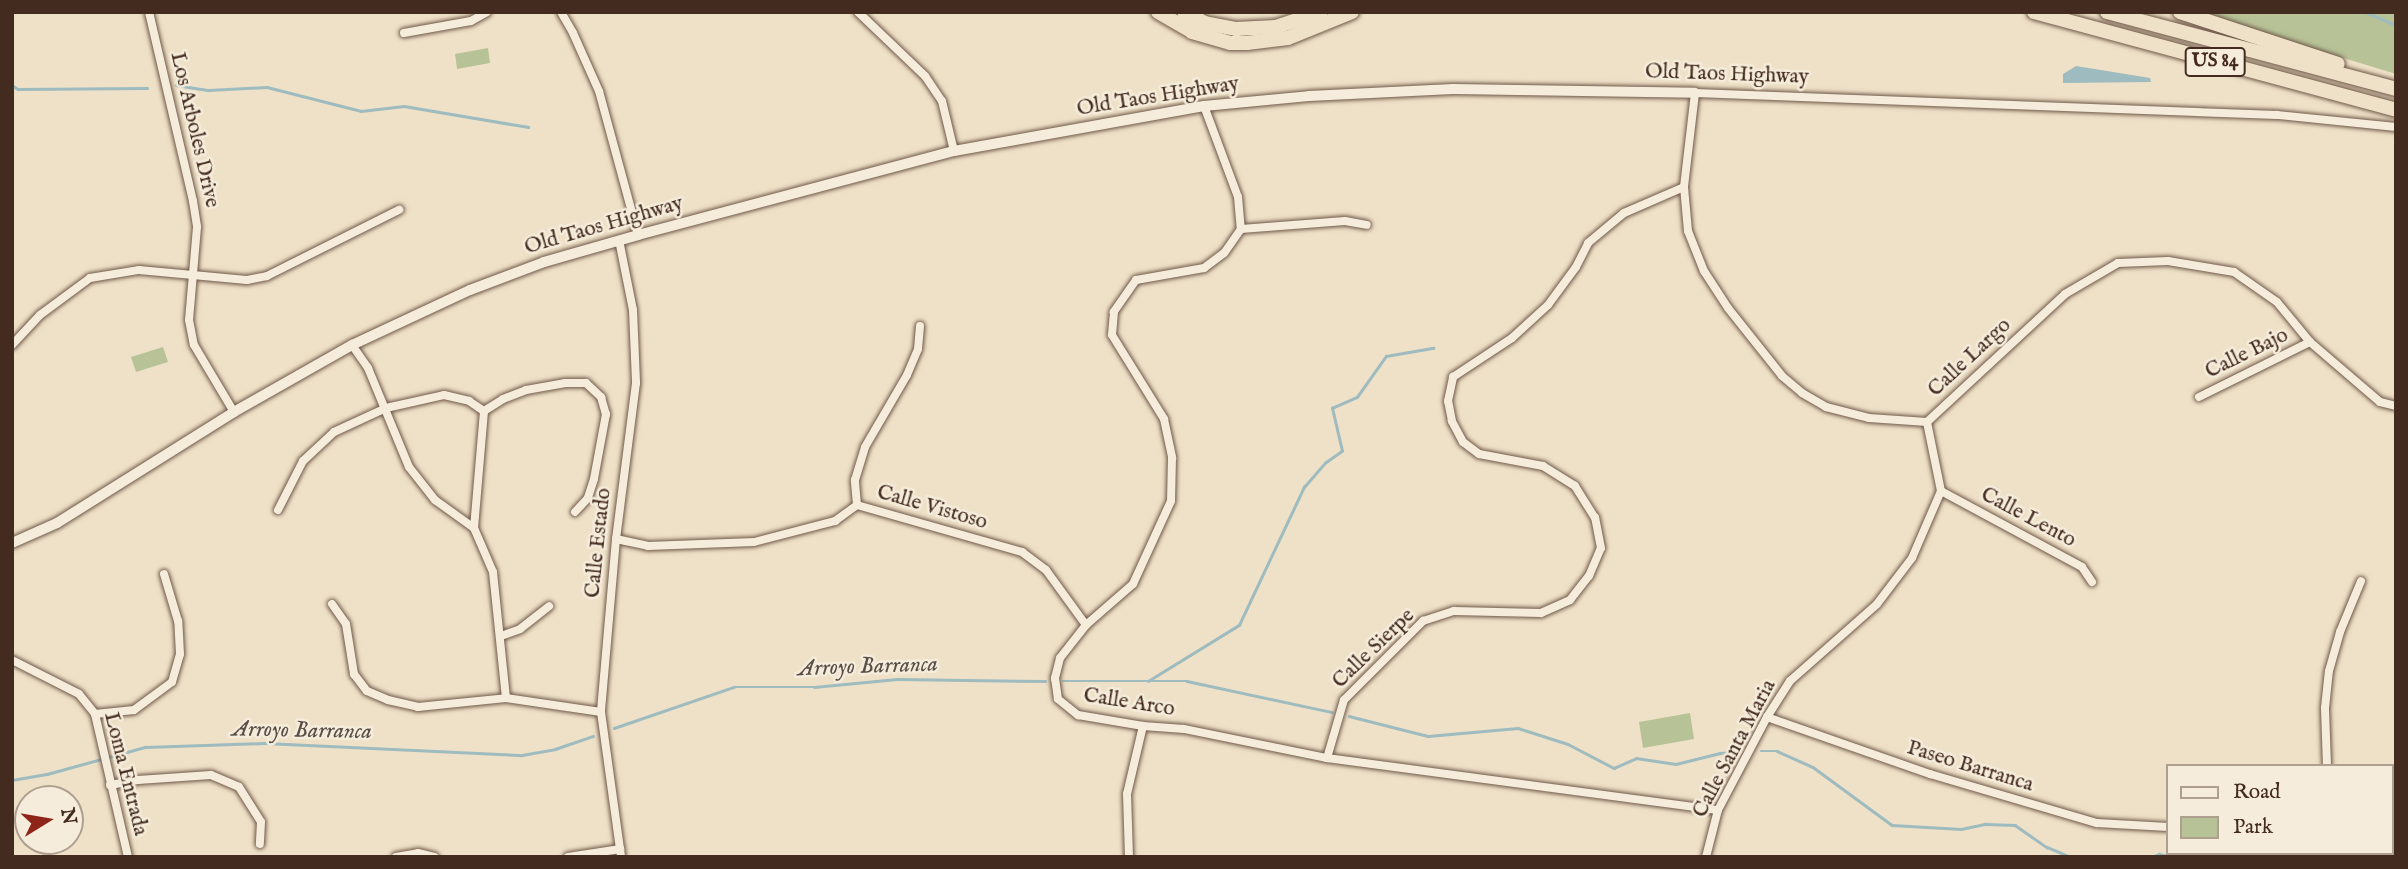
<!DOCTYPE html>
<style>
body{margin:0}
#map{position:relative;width:2408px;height:869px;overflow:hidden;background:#efe1c7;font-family:"IM FELL English",serif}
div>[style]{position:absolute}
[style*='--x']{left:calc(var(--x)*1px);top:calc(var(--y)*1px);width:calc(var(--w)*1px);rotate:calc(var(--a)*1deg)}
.green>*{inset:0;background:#b7c397}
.water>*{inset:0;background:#9ebbbf}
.stream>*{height:2.5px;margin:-1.25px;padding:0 1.25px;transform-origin:1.25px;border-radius:1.25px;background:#9ebbbf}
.roads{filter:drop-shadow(0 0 2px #6f5849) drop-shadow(0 0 2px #6f5849)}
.street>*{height:8px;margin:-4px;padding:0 4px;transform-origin:4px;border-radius:4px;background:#f5ecdb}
.secondary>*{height:10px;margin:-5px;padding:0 5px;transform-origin:5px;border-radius:5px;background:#f5ecdb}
.highway>*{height:14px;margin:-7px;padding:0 7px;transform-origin:7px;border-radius:7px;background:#efe1c7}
span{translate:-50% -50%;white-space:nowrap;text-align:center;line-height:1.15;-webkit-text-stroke:5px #f5ecdb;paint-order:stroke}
.shield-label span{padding:2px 5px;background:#f5ecdb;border:2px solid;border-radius:5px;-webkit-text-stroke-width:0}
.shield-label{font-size:19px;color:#442b1f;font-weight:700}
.street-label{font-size:21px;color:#442b1f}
.water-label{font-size:23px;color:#5a4f47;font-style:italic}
.frame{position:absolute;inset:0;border:14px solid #442b1f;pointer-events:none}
.legend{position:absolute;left:2166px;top:764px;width:228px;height:91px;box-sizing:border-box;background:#f5ecdb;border:2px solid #ae9f90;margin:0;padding:9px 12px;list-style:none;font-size:21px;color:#442b1f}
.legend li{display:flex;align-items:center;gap:14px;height:35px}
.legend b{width:35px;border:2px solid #ae9f90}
.north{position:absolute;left:14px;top:785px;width:70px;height:70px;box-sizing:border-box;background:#f5ecdb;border:2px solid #ae9f90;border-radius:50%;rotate:79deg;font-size:19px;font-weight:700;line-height:28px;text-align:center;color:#442b1f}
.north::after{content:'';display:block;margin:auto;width:24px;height:32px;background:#8f2418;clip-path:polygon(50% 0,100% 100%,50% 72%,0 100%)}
</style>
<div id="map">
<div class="green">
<i style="clip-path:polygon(2201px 12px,2396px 12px,2396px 74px,2291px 42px)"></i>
<i style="clip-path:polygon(488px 48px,490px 63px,457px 69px,455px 54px)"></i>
<i style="clip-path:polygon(163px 347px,168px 362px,136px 372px,131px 357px)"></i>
<i style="clip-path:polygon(1690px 713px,1694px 739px,1643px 748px,1639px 722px)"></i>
</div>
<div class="water">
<i style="clip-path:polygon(2076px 66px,2150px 78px,2151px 82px,2063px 83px,2063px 74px)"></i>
</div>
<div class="stream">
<i style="--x:2365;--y:12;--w:34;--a:23"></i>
<i style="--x:12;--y:85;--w:7;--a:34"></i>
<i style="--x:18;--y:89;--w:129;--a:-0.4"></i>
<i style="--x:176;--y:85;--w:33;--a:9"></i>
<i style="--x:209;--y:90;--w:58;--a:-3"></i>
<i style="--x:267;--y:87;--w:97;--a:14.3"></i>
<i style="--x:361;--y:111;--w:43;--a:-6.6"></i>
<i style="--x:404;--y:106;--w:126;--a:9.6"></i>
<i style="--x:1063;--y:681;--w:124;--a:0"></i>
<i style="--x:1187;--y:681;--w:148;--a:12.1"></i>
<i style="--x:1148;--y:681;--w:107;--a:-31.6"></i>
<i style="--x:1239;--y:625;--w:153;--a:-64.8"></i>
<i style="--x:1304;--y:487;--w:33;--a:-49"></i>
<i style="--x:1326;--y:462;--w:19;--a:-35"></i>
<i style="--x:1342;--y:451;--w:44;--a:-103.1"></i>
<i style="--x:1332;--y:408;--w:27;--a:-24"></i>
<i style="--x:1357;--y:397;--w:50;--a:-54.7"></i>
<i style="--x:1386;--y:356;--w:48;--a:-9.7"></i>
<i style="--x:1349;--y:716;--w:81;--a:14.2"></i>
<i style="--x:1428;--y:736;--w:90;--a:-5.1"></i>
<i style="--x:1518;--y:728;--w:52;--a:17.7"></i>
<i style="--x:1568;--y:744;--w:52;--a:27.6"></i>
<i style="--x:1614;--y:768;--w:24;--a:-24"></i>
<i style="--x:1636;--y:758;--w:40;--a:8.5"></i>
<i style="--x:1676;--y:764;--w:45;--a:-14"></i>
<i style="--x:1720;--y:753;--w:15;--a:-4"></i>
<i style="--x:614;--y:728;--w:127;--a:-18.9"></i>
<i style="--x:734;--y:687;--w:80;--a:0"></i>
<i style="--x:814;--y:687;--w:83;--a:-5.5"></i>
<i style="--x:897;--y:679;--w:148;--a:0.8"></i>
<i style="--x:1761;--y:751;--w:16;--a:0"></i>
<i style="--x:1777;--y:751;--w:39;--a:24"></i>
<i style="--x:1813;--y:767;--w:98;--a:36.3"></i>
<i style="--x:1892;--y:825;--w:69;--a:3.3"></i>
<i style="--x:1961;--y:829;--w:25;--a:-12"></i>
<i style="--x:1985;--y:824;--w:30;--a:2"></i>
<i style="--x:2015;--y:825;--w:39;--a:35"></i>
<i style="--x:2047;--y:847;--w:25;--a:23"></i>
<i style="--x:12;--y:780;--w:36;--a:-10"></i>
<i style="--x:47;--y:774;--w:102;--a:-15.4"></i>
<i style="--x:145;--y:747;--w:120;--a:-1.9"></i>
<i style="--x:265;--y:743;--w:257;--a:2.7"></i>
<i style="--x:522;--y:755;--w:34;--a:-10"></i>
<i style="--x:555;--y:749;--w:40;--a:-18.9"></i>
<i style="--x:2365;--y:853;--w:6;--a:39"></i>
<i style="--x:2152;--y:857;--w:8;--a:-23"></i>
<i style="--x:2159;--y:854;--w:17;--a:10"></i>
<i style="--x:2211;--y:857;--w:33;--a:-7"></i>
<i style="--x:2383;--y:857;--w:14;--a:-17"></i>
</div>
<div class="roads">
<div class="street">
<i style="--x:149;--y:12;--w:194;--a:76.9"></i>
<i style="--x:193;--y:201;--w:26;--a:81"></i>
<i style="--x:197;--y:227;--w:93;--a:94.9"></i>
<i style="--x:189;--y:320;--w:25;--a:79"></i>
<i style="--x:194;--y:345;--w:78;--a:59.2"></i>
<i style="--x:561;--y:12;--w:24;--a:60"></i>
<i style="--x:573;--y:33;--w:64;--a:65.9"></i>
<i style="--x:599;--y:91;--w:149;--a:74.8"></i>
<i style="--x:858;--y:12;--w:93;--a:43.7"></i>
<i style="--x:925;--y:76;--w:30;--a:56"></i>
<i style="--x:942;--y:101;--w:51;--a:76.5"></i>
<i style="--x:404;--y:33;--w:68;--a:-10.2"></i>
<i style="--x:471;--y:21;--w:18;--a:-29"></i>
<i style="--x:1204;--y:106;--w:97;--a:69.5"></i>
<i style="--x:1238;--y:197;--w:32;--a:85"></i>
<i style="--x:1241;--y:229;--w:29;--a:125"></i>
<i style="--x:1224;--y:253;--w:25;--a:143"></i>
<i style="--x:1204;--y:268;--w:69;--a:170"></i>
<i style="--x:1136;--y:280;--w:39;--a:125"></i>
<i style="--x:1114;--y:312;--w:23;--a:95"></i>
<i style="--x:1112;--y:335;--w:99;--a:58.2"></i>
<i style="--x:1164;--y:419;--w:40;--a:78"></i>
<i style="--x:1172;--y:458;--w:43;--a:91.3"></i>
<i style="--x:1171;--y:501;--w:91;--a:114.6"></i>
<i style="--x:1133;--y:584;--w:62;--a:138.9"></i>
<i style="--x:1086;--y:625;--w:42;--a:128.2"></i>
<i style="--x:1060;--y:658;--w:21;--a:104"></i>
<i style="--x:1055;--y:678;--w:21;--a:82"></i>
<i style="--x:1058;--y:699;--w:26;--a:39"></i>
<i style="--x:1078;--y:715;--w:66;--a:9.6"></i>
<i style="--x:1143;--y:726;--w:41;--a:4.2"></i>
<i style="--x:1184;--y:729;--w:146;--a:11.5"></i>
<i style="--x:1327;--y:758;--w:394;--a:7.6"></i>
<i style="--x:2396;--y:127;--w:120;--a:-174.2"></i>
<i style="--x:2277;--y:115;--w:582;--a:-177.84"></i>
<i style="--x:1695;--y:93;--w:95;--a:96.7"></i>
<i style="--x:1684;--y:187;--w:44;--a:84.8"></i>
<i style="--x:1688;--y:231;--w:43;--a:68.2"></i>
<i style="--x:1704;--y:271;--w:44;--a:57"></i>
<i style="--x:1728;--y:308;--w:87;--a:51.5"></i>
<i style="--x:1782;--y:376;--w:26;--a:40"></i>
<i style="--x:1802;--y:393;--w:28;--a:30"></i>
<i style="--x:1826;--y:407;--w:44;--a:14.3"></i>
<i style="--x:1869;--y:418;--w:58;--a:3.9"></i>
<i style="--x:1927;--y:422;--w:188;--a:-42.8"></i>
<i style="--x:2065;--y:294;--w:61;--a:-30.3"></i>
<i style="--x:2118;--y:263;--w:50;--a:-2.3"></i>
<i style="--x:2168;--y:261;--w:67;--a:9.5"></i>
<i style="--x:2234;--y:272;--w:52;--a:34.9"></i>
<i style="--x:2277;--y:302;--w:52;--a:50.5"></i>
<i style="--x:2310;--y:342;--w:92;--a:40.6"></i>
<i style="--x:2380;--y:402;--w:16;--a:14"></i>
<i style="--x:1241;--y:229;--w:104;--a:-4.4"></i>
<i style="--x:1345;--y:221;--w:22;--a:10"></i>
<i style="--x:619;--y:240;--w:71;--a:78.7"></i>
<i style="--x:633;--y:310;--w:73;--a:87.6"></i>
<i style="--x:636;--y:383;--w:157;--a:97.3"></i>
<i style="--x:616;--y:539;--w:174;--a:95"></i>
<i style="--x:601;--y:712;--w:146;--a:82.1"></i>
<i style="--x:12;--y:345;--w:41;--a:-47"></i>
<i style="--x:40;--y:315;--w:62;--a:-36.5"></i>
<i style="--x:90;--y:278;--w:50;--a:-9.3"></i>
<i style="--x:139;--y:270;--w:108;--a:5.3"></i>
<i style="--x:247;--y:280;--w:20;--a:-11"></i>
<i style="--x:267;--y:276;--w:148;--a:-26.6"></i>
<i style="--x:352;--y:345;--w:28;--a:55"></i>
<i style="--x:368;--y:368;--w:107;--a:67.5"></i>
<i style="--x:409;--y:467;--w:42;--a:51.8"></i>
<i style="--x:435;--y:500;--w:48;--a:35.7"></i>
<i style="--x:2199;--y:397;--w:124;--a:-26.4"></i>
<i style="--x:1941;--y:491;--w:160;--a:28.3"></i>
<i style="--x:2082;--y:567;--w:18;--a:56"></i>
<i style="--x:857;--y:505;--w:25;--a:-95"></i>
<i style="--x:855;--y:480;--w:34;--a:-73"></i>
<i style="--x:865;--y:447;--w:83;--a:-59.7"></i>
<i style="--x:907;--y:375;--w:28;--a:-67"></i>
<i style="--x:918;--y:349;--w:23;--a:-85"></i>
<i style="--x:278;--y:510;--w:55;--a:-63"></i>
<i style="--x:303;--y:461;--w:42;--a:-43.1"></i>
<i style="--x:334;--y:432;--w:57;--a:-24.8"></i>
<i style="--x:386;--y:408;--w:59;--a:-12.6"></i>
<i style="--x:444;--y:395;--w:26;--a:13"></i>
<i style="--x:469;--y:401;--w:18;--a:34"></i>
<i style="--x:616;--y:539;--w:33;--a:12"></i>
<i style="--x:648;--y:546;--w:106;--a:-2.2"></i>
<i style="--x:754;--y:542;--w:84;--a:-14.5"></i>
<i style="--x:835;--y:521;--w:27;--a:-36"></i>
<i style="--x:857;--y:505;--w:172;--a:15.9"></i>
<i style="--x:1022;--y:552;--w:30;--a:37"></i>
<i style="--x:1046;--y:570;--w:68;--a:54"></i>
<i style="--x:332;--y:604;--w:24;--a:55"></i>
<i style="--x:346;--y:624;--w:51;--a:80.9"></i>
<i style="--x:354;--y:674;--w:21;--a:53"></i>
<i style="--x:367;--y:691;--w:23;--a:23"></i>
<i style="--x:388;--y:700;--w:31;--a:13"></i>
<i style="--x:418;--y:707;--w:88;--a:-5.8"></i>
<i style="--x:506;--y:698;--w:96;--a:8.4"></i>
<i style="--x:501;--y:636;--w:20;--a:-20"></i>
<i style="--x:520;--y:629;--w:37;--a:-38"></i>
<i style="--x:12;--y:660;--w:75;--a:26.9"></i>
<i style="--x:79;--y:694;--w:26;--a:51"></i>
<i style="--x:95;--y:714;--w:147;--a:77"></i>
<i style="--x:506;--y:698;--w:127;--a:-95.9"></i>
<i style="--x:493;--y:572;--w:48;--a:-113.4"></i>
<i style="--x:474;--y:528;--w:117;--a:-85.1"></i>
<i style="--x:484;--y:411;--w:22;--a:-32"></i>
<i style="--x:503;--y:399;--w:25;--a:-21"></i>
<i style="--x:526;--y:390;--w:40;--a:-10"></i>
<i style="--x:565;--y:383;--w:21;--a:0"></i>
<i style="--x:586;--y:383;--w:21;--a:43"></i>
<i style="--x:601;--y:397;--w:18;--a:74"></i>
<i style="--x:606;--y:414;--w:66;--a:100.5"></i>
<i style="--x:594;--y:479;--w:20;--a:108"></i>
<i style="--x:588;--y:498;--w:19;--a:133"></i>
<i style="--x:95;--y:714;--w:39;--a:-6"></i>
<i style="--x:134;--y:710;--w:47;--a:-36.4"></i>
<i style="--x:172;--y:682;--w:29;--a:-74"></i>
<i style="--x:180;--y:654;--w:33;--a:-93"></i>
<i style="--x:178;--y:621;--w:49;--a:-106.6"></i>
<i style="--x:1767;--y:717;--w:173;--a:19.3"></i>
<i style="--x:1930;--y:774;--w:174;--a:16.4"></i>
<i style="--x:2097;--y:823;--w:71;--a:3.2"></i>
<i style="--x:1327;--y:758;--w:60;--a:-73.7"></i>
<i style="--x:1344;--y:700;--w:112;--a:-45"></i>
<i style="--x:1423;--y:621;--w:33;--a:-18"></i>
<i style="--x:1454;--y:611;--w:87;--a:1.3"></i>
<i style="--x:1541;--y:613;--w:32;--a:-24"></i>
<i style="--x:1570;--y:600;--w:31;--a:-52"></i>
<i style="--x:1589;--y:576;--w:30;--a:-67"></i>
<i style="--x:1601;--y:548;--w:31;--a:-101"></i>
<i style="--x:1595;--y:518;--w:38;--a:-122"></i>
<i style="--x:1575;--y:486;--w:38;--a:-148"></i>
<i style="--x:1543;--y:466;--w:65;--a:-169.4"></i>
<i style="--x:1479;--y:454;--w:20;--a:-143"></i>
<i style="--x:1463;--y:442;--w:24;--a:-118"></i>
<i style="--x:1452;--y:421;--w:20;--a:-101"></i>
<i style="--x:1448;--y:401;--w:25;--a:-78"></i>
<i style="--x:1453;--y:377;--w:71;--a:-33.5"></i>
<i style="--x:1512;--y:338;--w:49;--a:-42.5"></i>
<i style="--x:1548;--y:305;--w:47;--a:-53.6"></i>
<i style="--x:1576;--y:267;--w:27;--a:-63"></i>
<i style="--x:1588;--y:243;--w:47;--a:-39.8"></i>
<i style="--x:1624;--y:213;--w:65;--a:-23.4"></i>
<i style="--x:2327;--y:766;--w:58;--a:-92"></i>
<i style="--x:2325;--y:708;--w:37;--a:-84"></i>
<i style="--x:2329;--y:671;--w:41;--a:-74.2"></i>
<i style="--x:2340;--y:632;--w:55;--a:-67.6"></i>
<i style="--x:110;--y:785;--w:28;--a:-10"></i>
<i style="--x:138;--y:780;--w:73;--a:-3.9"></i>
<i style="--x:211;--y:775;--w:30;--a:23"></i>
<i style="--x:239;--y:787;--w:41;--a:57.8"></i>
<i style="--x:261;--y:822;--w:22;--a:93"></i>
<i style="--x:2392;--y:818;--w:4;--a:0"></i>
<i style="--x:2336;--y:853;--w:4;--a:76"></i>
<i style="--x:396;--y:857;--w:22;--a:-10"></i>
<i style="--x:418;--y:853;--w:17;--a:13"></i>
<i style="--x:568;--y:857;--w:53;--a:-8.7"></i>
<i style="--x:1129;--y:857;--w:63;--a:-91.8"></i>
<i style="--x:1127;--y:794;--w:70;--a:-76.8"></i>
<i style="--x:1706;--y:857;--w:49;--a:-75.7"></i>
<i style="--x:1718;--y:810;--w:105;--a:-62.2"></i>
<i style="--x:1767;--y:717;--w:43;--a:-57.4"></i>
<i style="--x:1790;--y:681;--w:116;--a:-41.5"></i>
<i style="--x:1877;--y:604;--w:58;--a:-52.7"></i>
<i style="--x:1912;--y:558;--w:73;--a:-66.6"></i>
<i style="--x:1941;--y:491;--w:70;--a:-101.5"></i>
</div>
<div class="secondary">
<i style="--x:12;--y:543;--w:49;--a:-24"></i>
<i style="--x:57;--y:523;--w:209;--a:-32.1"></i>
<i style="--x:234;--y:412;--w:136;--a:-29.6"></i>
<i style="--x:352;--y:345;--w:130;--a:-25"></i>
<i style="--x:470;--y:290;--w:79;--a:-20.7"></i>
<i style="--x:544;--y:262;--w:98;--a:-16"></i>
<i style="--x:638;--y:235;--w:327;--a:-14.9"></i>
<i style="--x:954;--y:151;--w:254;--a:-10.2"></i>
<i style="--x:1204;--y:106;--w:105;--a:-5.4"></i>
<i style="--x:1309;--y:96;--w:144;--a:-2.8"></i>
<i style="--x:1453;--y:89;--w:242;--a:0.9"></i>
</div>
<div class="highway">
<i style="--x:1158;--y:12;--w:39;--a:30"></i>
<i style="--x:1192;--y:32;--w:40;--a:16"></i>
<i style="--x:1230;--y:43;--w:17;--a:0"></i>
<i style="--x:1247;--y:43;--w:41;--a:-7"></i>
<i style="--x:1288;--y:38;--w:69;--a:-22.1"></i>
<i style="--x:1184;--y:12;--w:24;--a:28"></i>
<i style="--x:1205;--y:23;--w:32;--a:11"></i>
<i style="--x:1236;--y:29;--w:40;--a:-2.9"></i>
<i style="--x:1276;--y:27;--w:47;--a:-18.4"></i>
<i style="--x:2034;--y:12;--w:375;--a:15.1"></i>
<i style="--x:2107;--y:12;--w:299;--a:14.9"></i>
<i style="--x:2180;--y:12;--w:166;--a:18.2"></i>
</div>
</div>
<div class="shield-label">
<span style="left:2215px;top:62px">US 84</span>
</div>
<div class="street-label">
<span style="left:1727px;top:75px;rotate:2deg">Old Taos Highway</span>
<span style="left:1158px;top:97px;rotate:-9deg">Old Taos Highway</span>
<span style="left:194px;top:130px;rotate:77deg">Los Arboles Drive</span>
<span style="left:604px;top:226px;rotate:-16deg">Old Taos Highway</span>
<span style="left:2247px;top:354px;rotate:-26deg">Calle Bajo</span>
<span style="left:1970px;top:358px;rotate:-43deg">Calle Largo</span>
<span style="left:932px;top:508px;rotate:16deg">Calle Vistoso</span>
<span style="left:2028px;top:518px;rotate:28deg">Calle Lento</span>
<span style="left:599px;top:543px;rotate:-84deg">Calle Estado</span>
<span style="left:1374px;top:649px;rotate:-44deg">Calle Sierpe</span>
<span style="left:1129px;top:703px;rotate:9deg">Calle Arco</span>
<span style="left:1735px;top:749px;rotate:-62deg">Calle Santa Maria</span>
<span style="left:1970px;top:767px;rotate:17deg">Paseo Barranca</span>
<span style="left:125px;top:774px;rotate:76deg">Loma Entrada</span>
</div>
<div class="water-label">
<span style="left:868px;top:667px;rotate:-2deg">Arroyo Barranca</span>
<span style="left:302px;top:731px;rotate:1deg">Arroyo Barranca</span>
</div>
<div class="frame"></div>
<ul class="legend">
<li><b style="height:9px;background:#f5ecdb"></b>Road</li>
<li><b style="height:19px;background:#b7c397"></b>Park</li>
</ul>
<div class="north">N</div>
</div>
